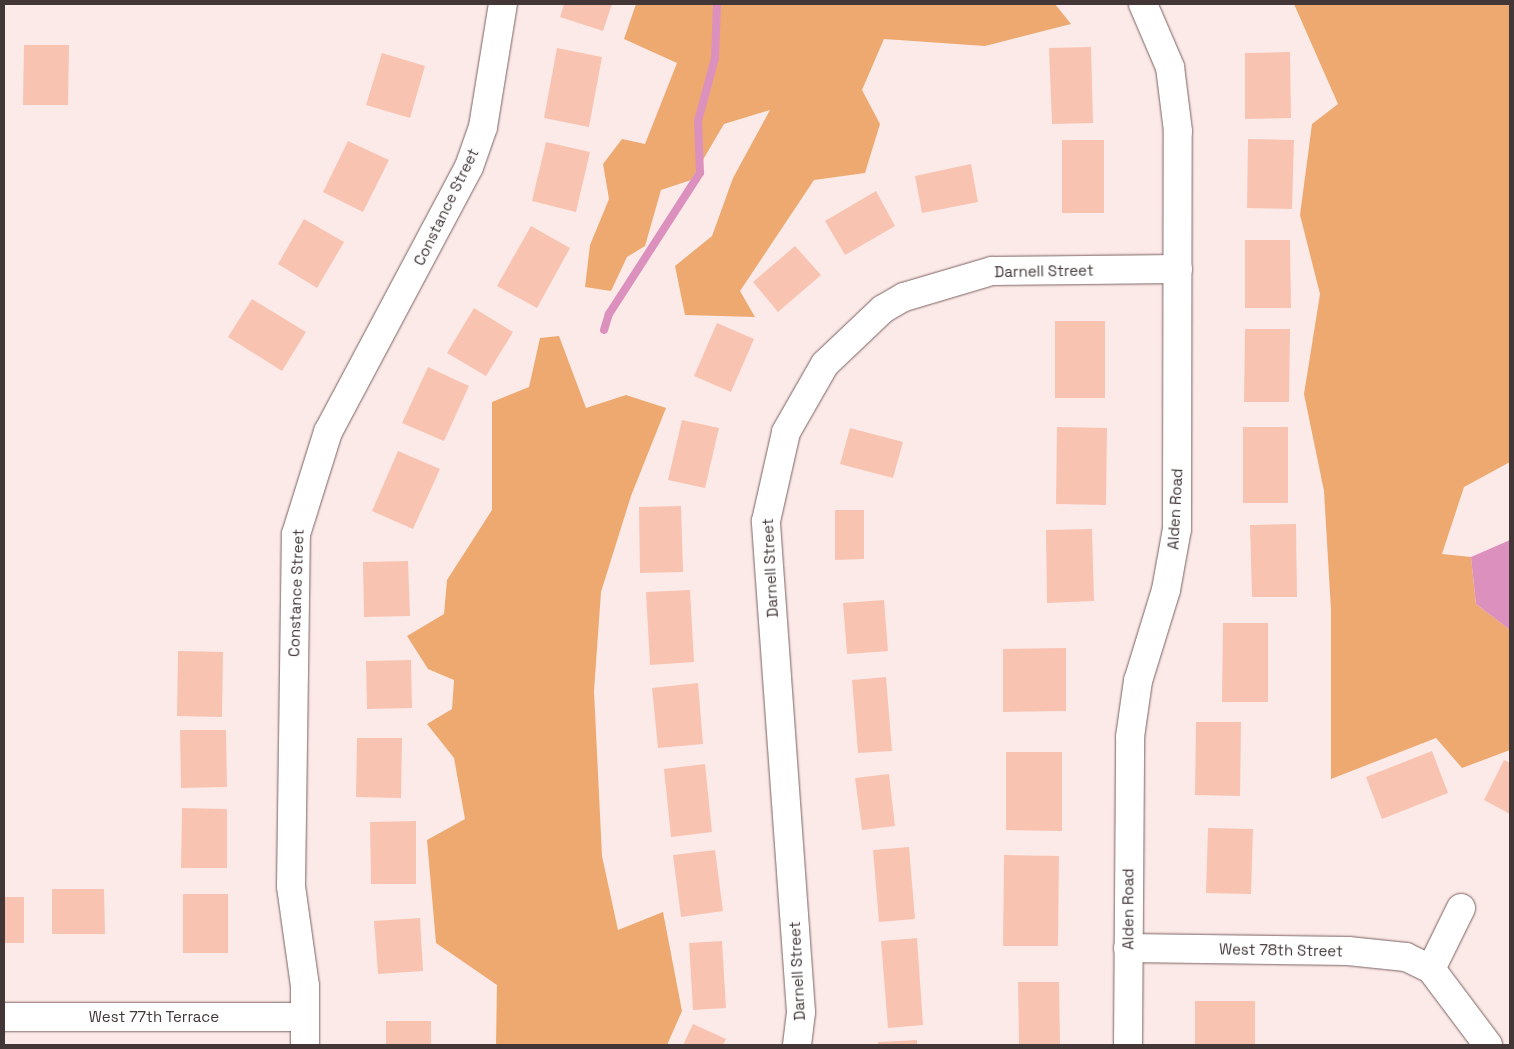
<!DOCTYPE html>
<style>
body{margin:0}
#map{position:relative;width:1514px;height:1049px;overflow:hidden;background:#fceae9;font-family:"Space Grotesk",sans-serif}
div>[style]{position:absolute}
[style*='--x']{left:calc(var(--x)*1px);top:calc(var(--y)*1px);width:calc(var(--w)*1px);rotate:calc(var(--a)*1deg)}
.forest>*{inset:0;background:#eda970}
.water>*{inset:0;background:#dc90bd}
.stream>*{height:8px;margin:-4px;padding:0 4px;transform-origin:4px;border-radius:4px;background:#dc90bd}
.building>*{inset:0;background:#f8c4b1}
.roads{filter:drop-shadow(0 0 1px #7b6261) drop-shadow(0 0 1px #7b6261)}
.minor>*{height:28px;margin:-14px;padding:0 14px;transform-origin:14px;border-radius:14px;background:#fff}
span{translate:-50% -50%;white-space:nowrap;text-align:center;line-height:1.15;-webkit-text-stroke:4.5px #fff;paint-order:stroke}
.street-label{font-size:15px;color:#423736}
.frame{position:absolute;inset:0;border:5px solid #423736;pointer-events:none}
</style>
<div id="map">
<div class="forest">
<i style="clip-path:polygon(636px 4px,1055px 4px,1071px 24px,985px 46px,884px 39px,862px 90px,880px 124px,865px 173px,814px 180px,740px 291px,755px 317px,685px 315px,675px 266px,712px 236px,733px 178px,770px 110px,724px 124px,691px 180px,661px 190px,645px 246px,627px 257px,611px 291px,585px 287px,590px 245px,609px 199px,603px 164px,622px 139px,645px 144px,677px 63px,624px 39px)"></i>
<i style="clip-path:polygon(1294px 4px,1510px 4px,1510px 462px,1464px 487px,1442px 554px,1471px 557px,1476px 604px,1510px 630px,1510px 750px,1462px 768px,1436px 738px,1331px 779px,1331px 610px,1324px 491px,1304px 394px,1320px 294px,1300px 215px,1312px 124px,1338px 104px)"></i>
<i style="clip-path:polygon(559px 336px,586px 408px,626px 395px,666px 408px,631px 496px,601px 592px,594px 691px,602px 856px,618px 930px,663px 912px,682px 1011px,667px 1045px,496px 1045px,497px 985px,436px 943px,427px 840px,465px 819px,454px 758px,427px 724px,452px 709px,454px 680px,428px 669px,407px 636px,444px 614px,447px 580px,492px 510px,492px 402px,529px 387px,540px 338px)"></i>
</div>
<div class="water">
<i style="clip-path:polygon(1510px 540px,1510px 630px,1476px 604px,1471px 557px)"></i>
</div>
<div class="stream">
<i style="--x:604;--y:330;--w:17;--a:-73"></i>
<i style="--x:609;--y:314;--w:168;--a:-57.2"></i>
<i style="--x:700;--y:173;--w:52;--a:-92.2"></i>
<i style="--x:698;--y:121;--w:65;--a:-74.9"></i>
<i style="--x:715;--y:58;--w:54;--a:-87.9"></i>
</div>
<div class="building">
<i style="clip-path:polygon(564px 4px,612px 4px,603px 31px,560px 17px)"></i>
<i style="clip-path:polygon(24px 45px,69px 45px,68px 105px,23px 105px)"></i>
<i style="clip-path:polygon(1091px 47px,1093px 123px,1052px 124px,1049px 48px)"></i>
<i style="clip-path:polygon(557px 48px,602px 57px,589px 127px,544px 118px)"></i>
<i style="clip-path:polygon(1290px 52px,1291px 118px,1245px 119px,1245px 53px)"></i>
<i style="clip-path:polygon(382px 53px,425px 66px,410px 118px,366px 105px)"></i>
<i style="clip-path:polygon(1248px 139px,1294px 140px,1292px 209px,1247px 208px)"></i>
<i style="clip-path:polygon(1062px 140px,1104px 140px,1104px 213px,1062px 213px)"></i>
<i style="clip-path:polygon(348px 141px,389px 160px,363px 212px,323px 192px)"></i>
<i style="clip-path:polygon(546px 142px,590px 152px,576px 212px,532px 201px)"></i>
<i style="clip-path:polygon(971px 164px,978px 202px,922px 213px,915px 176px)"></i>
<i style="clip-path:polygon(876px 191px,895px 226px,845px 255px,825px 221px)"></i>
<i style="clip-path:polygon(304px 219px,344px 242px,317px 288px,278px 264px)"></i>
<i style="clip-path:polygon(531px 226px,570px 248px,537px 308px,497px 286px)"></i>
<i style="clip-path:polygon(1245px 240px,1290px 240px,1291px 308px,1245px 308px)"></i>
<i style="clip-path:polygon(795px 246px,821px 275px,778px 312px,753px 282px)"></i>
<i style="clip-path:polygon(252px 299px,306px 332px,282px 371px,228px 337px)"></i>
<i style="clip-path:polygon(474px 308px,513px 332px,486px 376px,447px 353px)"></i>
<i style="clip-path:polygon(1055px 321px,1105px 321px,1105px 398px,1055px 398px)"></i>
<i style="clip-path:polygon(717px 323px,754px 339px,731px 392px,694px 376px)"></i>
<i style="clip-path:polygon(1245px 329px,1290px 329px,1289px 402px,1244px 402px)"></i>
<i style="clip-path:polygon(428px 367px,469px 386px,444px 441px,402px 423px)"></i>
<i style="clip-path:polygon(682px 420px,719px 428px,705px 488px,668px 480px)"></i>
<i style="clip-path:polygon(1057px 427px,1107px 428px,1106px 505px,1056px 504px)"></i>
<i style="clip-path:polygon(1243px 427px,1288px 427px,1288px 503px,1243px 503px)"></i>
<i style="clip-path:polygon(850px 428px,903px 442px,893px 478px,840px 464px)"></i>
<i style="clip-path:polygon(398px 451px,440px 469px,413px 529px,372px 511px)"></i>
<i style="clip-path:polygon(681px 506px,683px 572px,640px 573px,639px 507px)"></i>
<i style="clip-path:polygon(835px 510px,864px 510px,864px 559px,835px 560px)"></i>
<i style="clip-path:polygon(1296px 524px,1297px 597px,1252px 597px,1250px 525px)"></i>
<i style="clip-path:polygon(1092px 529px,1094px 601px,1047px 603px,1046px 530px)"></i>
<i style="clip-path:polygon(408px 561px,410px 616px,364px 617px,363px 562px)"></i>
<i style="clip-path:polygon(690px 590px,694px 662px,650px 665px,646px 592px)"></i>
<i style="clip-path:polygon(884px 600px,888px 651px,847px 654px,843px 603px)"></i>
<i style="clip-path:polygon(1223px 623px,1268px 623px,1268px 702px,1222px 702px)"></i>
<i style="clip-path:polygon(1066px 648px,1066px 711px,1003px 712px,1003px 649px)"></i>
<i style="clip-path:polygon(178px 651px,223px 652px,222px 717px,177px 716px)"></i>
<i style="clip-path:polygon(411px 660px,412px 708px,367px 709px,366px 661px)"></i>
<i style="clip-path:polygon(886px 677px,892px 751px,858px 753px,852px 680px)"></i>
<i style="clip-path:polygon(698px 683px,703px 744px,658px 748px,652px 688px)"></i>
<i style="clip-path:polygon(1196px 722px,1241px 722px,1240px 796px,1195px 795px)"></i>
<i style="clip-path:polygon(180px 730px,226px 730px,227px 787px,181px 788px)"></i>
<i style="clip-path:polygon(357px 738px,402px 738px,401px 798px,356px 797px)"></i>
<i style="clip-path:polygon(1432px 751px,1448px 793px,1382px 819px,1366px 777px)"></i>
<i style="clip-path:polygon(1006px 752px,1062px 752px,1062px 831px,1006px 830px)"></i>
<i style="clip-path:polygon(1504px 760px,1510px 763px,1510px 814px,1484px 800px)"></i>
<i style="clip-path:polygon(705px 764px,712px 832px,671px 837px,664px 769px)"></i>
<i style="clip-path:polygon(889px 774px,895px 826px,862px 830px,855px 778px)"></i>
<i style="clip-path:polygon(182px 808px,227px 809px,227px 868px,181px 868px)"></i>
<i style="clip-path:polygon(416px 821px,416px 884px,371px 884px,370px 822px)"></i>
<i style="clip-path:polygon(1208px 828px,1253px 829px,1251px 894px,1206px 893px)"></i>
<i style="clip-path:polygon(909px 847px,915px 919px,879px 922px,873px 850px)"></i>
<i style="clip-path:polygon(715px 850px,723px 911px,681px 917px,673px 855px)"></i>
<i style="clip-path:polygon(1004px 855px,1059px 856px,1058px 946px,1003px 946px)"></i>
<i style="clip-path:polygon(52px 889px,104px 889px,105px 934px,52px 934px)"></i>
<i style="clip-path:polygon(183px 894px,228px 894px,228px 953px,183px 953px)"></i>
<i style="clip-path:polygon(4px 897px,24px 897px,24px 943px,4px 943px)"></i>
<i style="clip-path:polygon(420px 918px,423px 971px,378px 974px,374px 921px)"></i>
<i style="clip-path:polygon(917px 938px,923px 1025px,888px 1028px,881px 941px)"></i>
<i style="clip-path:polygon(722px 941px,726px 1008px,693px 1010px,689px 943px)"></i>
<i style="clip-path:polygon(1018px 982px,1059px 982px,1060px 1045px,1019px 1045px)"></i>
<i style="clip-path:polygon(1195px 1001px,1255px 1001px,1255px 1045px,1195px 1045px)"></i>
<i style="clip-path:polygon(386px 1021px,431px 1021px,431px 1045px,386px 1045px)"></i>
<i style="clip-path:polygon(693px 1024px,726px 1039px,723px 1045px,683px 1045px)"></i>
<i style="clip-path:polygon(917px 1040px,917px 1045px,878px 1045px,878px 1042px)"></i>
</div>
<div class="roads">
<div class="minor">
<i style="--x:1128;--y:948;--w:220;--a:0.8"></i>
<i style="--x:1348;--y:951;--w:58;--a:5.9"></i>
<i style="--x:1406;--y:957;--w:28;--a:26"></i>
<i style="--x:1431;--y:969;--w:95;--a:53.1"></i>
<i style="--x:1431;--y:969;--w:68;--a:-63.8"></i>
<i style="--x:4;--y:1017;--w:301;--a:0"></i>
<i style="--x:305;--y:1045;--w:59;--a:-90"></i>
<i style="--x:305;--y:986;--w:101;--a:-98"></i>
<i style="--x:291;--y:886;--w:352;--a:-89.2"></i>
<i style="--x:296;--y:534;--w:107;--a:-72.6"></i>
<i style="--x:328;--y:432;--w:300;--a:-62"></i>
<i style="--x:469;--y:167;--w:42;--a:-70.7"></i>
<i style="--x:483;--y:127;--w:125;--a:-80.8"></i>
<i style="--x:797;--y:1045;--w:33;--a:-83"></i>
<i style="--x:801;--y:1012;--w:492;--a:-94.1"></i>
<i style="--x:766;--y:521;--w:91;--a:-77.3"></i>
<i style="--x:786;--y:432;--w:78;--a:-60.2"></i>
<i style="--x:825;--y:364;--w:80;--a:-43.5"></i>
<i style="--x:883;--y:309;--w:24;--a:-30"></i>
<i style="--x:904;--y:297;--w:92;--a:-16.5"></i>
<i style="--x:992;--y:271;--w:186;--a:-0.6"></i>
<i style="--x:1128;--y:1045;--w:308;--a:-89.6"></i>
<i style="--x:1130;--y:737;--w:57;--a:-81.9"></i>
<i style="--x:1138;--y:681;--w:95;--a:-72.9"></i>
<i style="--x:1166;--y:590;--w:62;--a:-79.8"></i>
<i style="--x:1177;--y:529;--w:398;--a:-89.9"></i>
<i style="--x:1178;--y:131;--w:64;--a:-97.1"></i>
<i style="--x:1170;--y:67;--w:69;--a:-113.2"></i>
</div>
</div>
<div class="street-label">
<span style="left:446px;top:207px;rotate:-64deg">Constance Street</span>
<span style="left:1044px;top:271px;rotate:-1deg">Darnell Street</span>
<span style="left:1175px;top:509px;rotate:-87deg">Alden Road</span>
<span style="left:770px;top:568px;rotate:-93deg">Darnell Street</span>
<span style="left:296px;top:593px;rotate:-88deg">Constance Street</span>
<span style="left:1128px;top:909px;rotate:-90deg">Alden Road</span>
<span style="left:1281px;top:950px;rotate:1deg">West 78th Street</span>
<span style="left:797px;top:971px;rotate:-93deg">Darnell Street</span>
<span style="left:154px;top:1017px">West 77th Terrace</span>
</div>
<div class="frame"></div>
</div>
